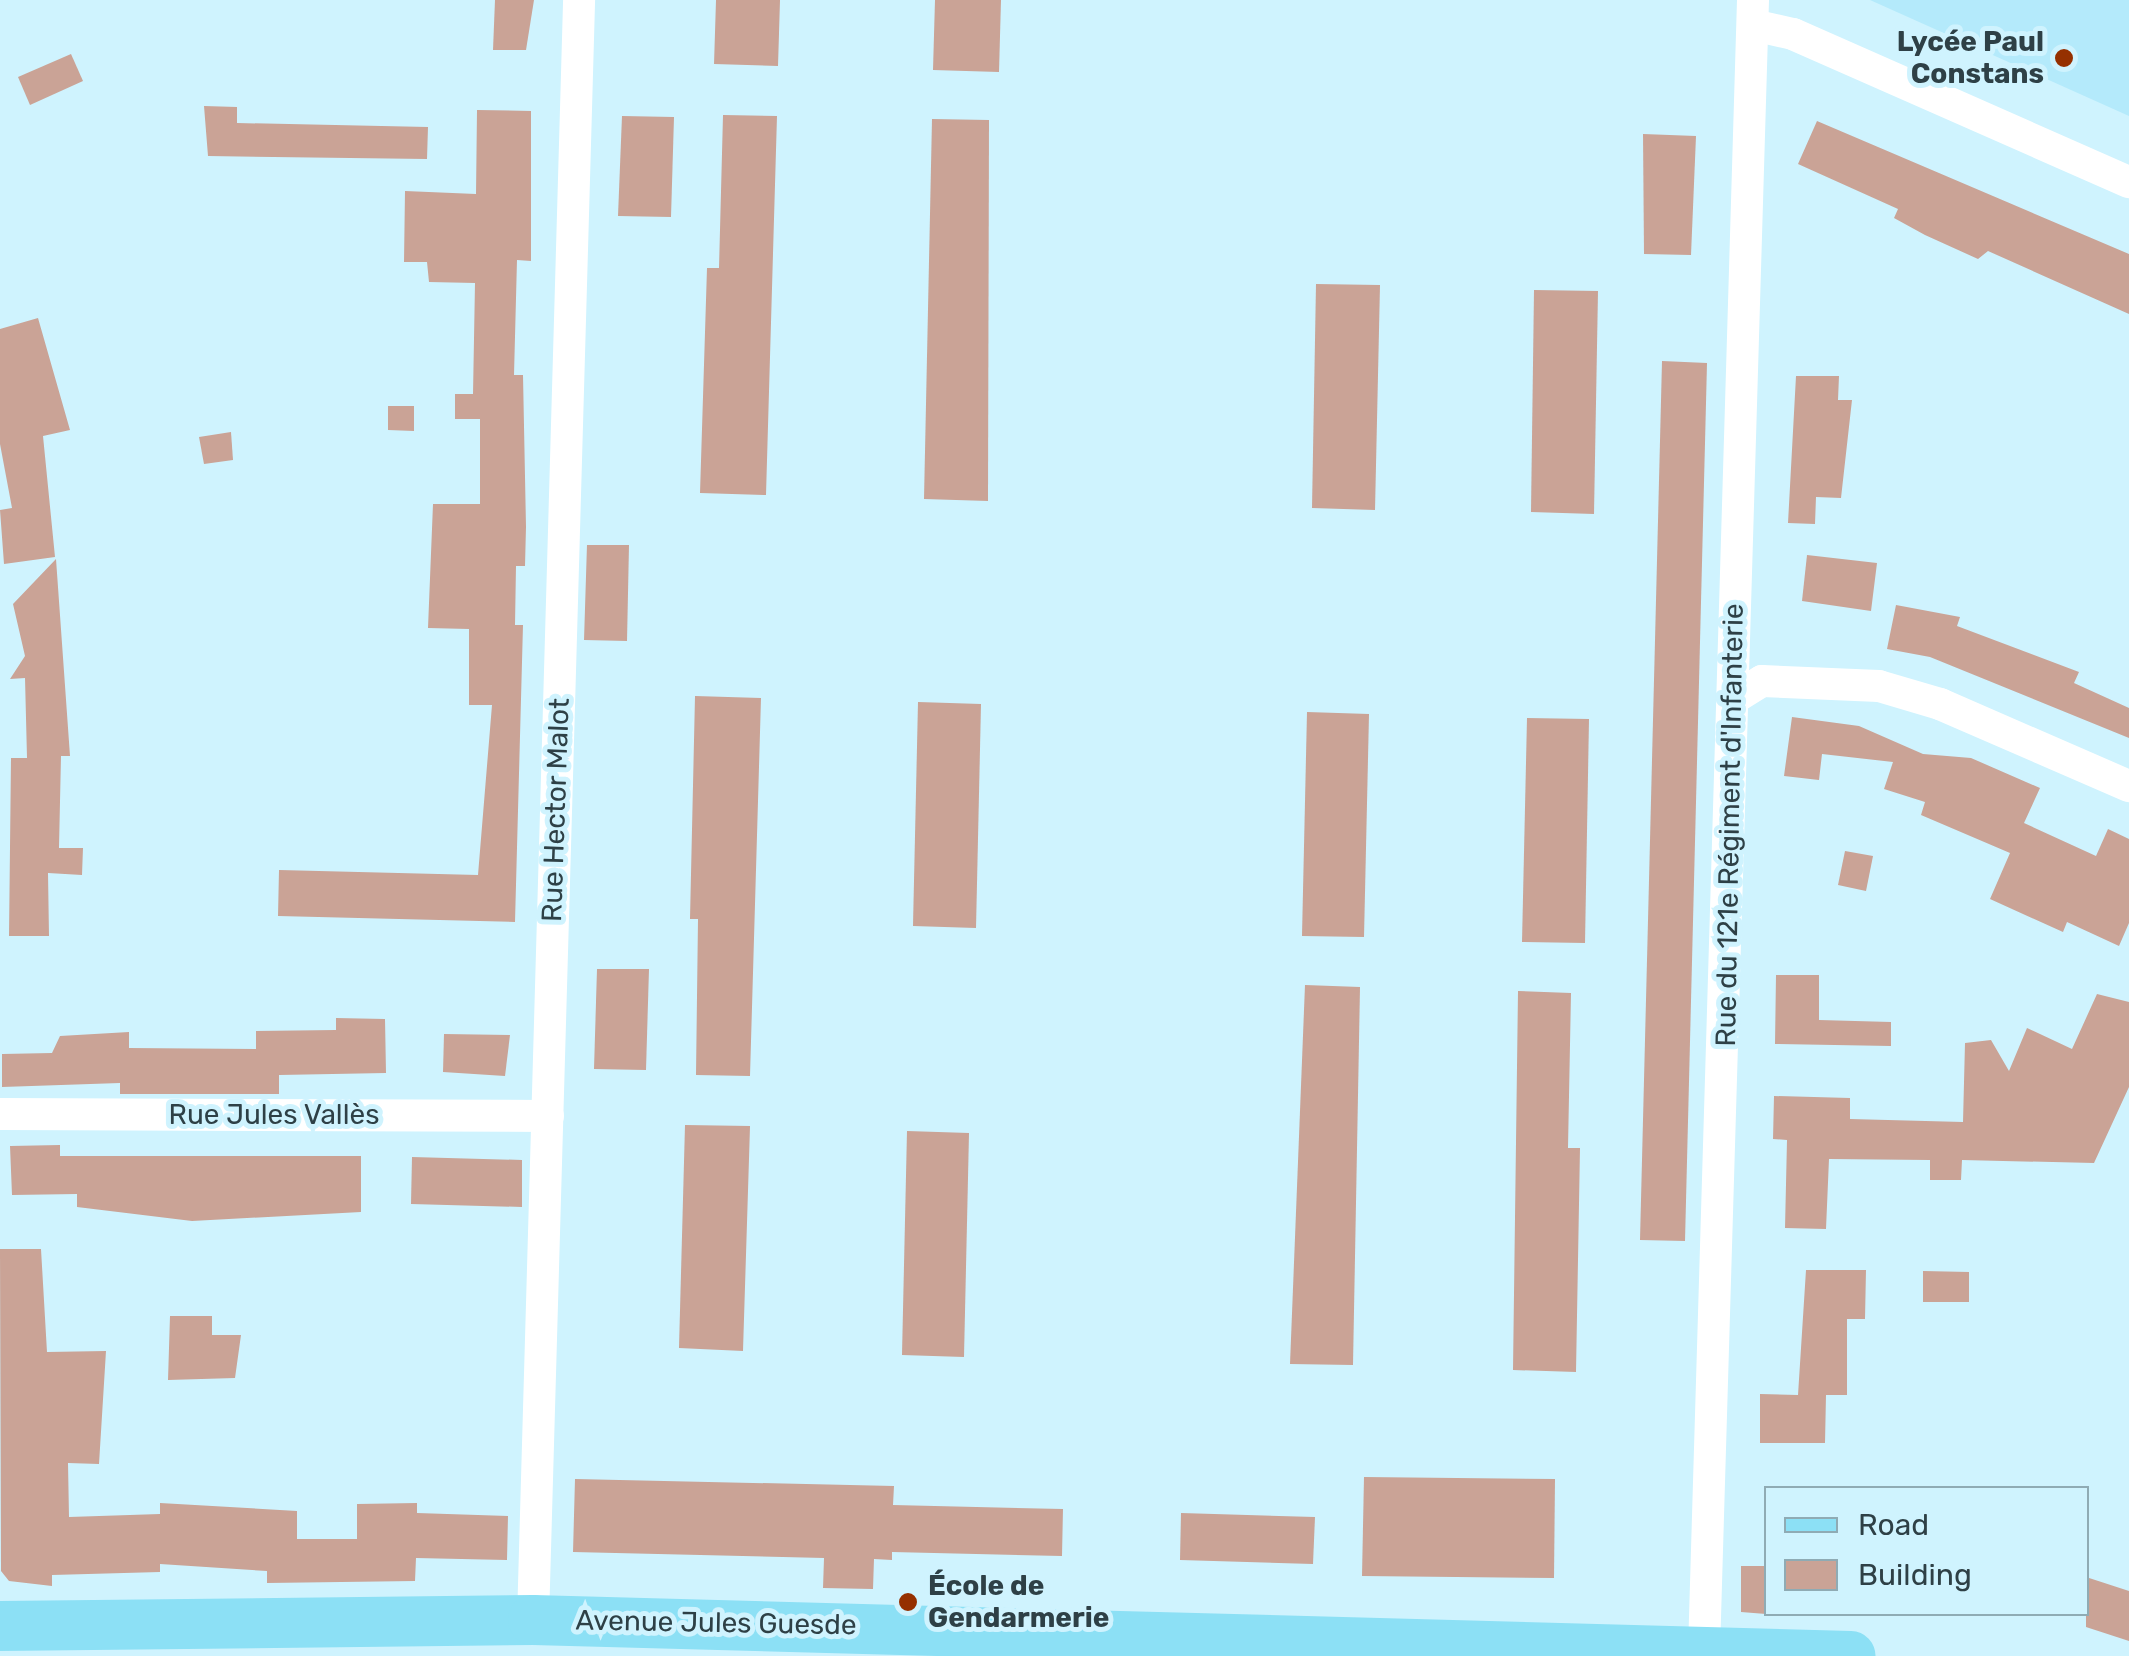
<!DOCTYPE html>
<meta charset="utf-8">
<style>
body{margin:0}
#map{position:relative;width:2129px;height:1656px;overflow:hidden;background:#cff3fe;font-family:Rubik,sans-serif}
div>[style]{position:absolute}
[style*='--x']{left:calc(var(--x)*1px);top:calc(var(--y)*1px);width:calc(var(--w)*1px);rotate:calc(var(--a)*1deg)}
.built>*{inset:0;background:#b4eafb}
.building>*{inset:0;background:#caa396}
.minor>*{height:32px;margin:-16px;padding:0 16px;transform-origin:16px;border-radius:16px;background:#fff}
.primary>*{height:50px;margin:-25px;padding:0 25px;transform-origin:25px;border-radius:25px;background:#8ce0f5}
.dots>*{width:28px;height:28px;translate:-50% -50%;box-sizing:border-box;border:5px solid #cff3fe;border-radius:50%}
span{translate:-50% -50%;white-space:nowrap;text-align:center;line-height:1.15;-webkit-text-stroke:10px #cff3fe;paint-order:stroke}
.poi-label{font-size:28px;color:#2e4046;font-weight:700}
.right{translate:-100% -50%;text-align:right}
.left{translate:0 -50%;text-align:left}
.street-label{font-size:28px;color:#2e4046}
.legend{position:absolute;left:1764px;top:1486px;width:325px;height:130px;box-sizing:border-box;background:#cff3fe;border:2px solid #8fabb4;margin:0;padding:12px 18px;list-style:none;font-size:30px;color:#2e4046}
.legend li{display:flex;align-items:center;gap:20px;height:50px}
.legend b{width:50px;border:2px solid #8fabb4}
</style>
<div id="map">
<div class="built">
<i style="clip-path:polygon(1870px 0,2129px 0,2129px 116px)"></i>
</div>
<div class="building">
<i style="clip-path:polygon(495px 0,534px 0,526px 50px,493px 50px)"></i>
<i style="clip-path:polygon(716px 0,780px 0,778px 66px,714px 64px)"></i>
<i style="clip-path:polygon(935px 0,1001px 0,999px 72px,933px 70px)"></i>
<i style="clip-path:polygon(71px 54px,83px 81px,30px 105px,18px 77px)"></i>
<i style="clip-path:polygon(204px 106px,237px 107px,237px 123px,428px 127px,427px 159px,208px 156px)"></i>
<i style="clip-path:polygon(477px 110px,531px 111px,531px 261px,517px 260px,514px 375px,523px 375px,526px 527px,525px 566px,516px 566px,515px 625px,523px 625px,515px 922px,278px 916px,279px 870px,478px 875px,492px 705px,469px 705px,469px 629px,428px 628px,433px 504px,480px 504px,480px 419px,455px 419px,455px 394px,473px 394px,475px 283px,429px 282px,427px 262px,404px 262px,405px 191px,476px 194px)"></i>
<i style="clip-path:polygon(723px 115px,777px 116px,766px 495px,700px 493px,707px 268px,719px 268px)"></i>
<i style="clip-path:polygon(622px 116px,674px 117px,671px 217px,618px 216px)"></i>
<i style="clip-path:polygon(932px 119px,989px 120px,988px 501px,924px 499px)"></i>
<i style="clip-path:polygon(1817px 121px,2129px 254px,2129px 314px,1988px 251px,1978px 259px,1925px 235px,1894px 218px,1898px 209px,1798px 164px)"></i>
<i style="clip-path:polygon(1643px 134px,1696px 136px,1691px 255px,1644px 254px)"></i>
<i style="clip-path:polygon(1316px 284px,1380px 285px,1375px 510px,1312px 508px)"></i>
<i style="clip-path:polygon(1534px 290px,1598px 291px,1594px 514px,1531px 512px)"></i>
<i style="clip-path:polygon(38px 318px,70px 430px,43px 436px,55px 557px,4px 564px,0 510px,12px 508px,0 444px,0 329px)"></i>
<i style="clip-path:polygon(1662px 361px,1707px 363px,1685px 1241px,1640px 1240px)"></i>
<i style="clip-path:polygon(1796px 376px,1839px 376px,1838px 400px,1852px 400px,1841px 498px,1816px 497px,1815px 524px,1788px 523px)"></i>
<i style="clip-path:polygon(388px 406px,414px 406px,414px 431px,388px 430px)"></i>
<i style="clip-path:polygon(231px 432px,233px 460px,204px 464px,199px 437px)"></i>
<i style="clip-path:polygon(587px 545px,629px 545px,627px 641px,584px 640px)"></i>
<i style="clip-path:polygon(1807px 555px,1877px 563px,1871px 611px,1802px 601px)"></i>
<i style="clip-path:polygon(56px 559px,70px 756px,61px 756px,59px 848px,83px 848px,82px 875px,48px 873px,49px 936px,9px 936px,11px 758px,27px 758px,25px 678px,10px 679px,25px 656px,13px 604px)"></i>
<i style="clip-path:polygon(1896px 605px,1960px 617px,1957px 626px,2079px 672px,2074px 683px,2129px 708px,2129px 738px,1930px 657px,1887px 649px)"></i>
<i style="clip-path:polygon(695px 696px,761px 698px,750px 1076px,696px 1075px,698px 919px,690px 919px)"></i>
<i style="clip-path:polygon(918px 702px,981px 704px,976px 928px,913px 926px)"></i>
<i style="clip-path:polygon(1307px 712px,1369px 714px,1364px 937px,1302px 936px)"></i>
<i style="clip-path:polygon(1792px 717px,1859px 726px,1923px 754px,1971px 758px,2040px 788px,2024px 823px,2096px 856px,2108px 829px,2129px 839px,2129px 923px,2119px 946px,2067px 922px,2063px 932px,1990px 899px,2010px 853px,1921px 815px,1925px 802px,1884px 789px,1893px 762px,1822px 754px,1819px 780px,1784px 776px)"></i>
<i style="clip-path:polygon(1527px 718px,1589px 719px,1585px 943px,1522px 942px)"></i>
<i style="clip-path:polygon(1845px 851px,1873px 856px,1866px 891px,1838px 885px)"></i>
<i style="clip-path:polygon(597px 969px,649px 969px,646px 1070px,594px 1069px)"></i>
<i style="clip-path:polygon(1776px 975px,1819px 975px,1819px 1020px,1891px 1022px,1891px 1046px,1775px 1044px)"></i>
<i style="clip-path:polygon(1305px 985px,1360px 987px,1353px 1365px,1290px 1364px)"></i>
<i style="clip-path:polygon(1518px 991px,1571px 993px,1568px 1148px,1580px 1148px,1576px 1372px,1513px 1370px)"></i>
<i style="clip-path:polygon(2097px 994px,2129px 1002px,2129px 1087px,2094px 1163px,1962px 1160px,1961px 1180px,1930px 1180px,1930px 1160px,1829px 1159px,1826px 1229px,1785px 1228px,1787px 1140px,1773px 1139px,1774px 1096px,1850px 1098px,1850px 1119px,1963px 1122px,1965px 1043px,1991px 1040px,2009px 1071px,2027px 1028px,2072px 1049px)"></i>
<i style="clip-path:polygon(336px 1018px,385px 1019px,386px 1073px,279px 1075px,279px 1094px,120px 1094px,120px 1083px,2px 1087px,2px 1054px,52px 1053px,60px 1036px,129px 1032px,129px 1048px,256px 1049px,256px 1031px,336px 1030px)"></i>
<i style="clip-path:polygon(444px 1034px,510px 1035px,505px 1076px,443px 1072px)"></i>
<i style="clip-path:polygon(685px 1125px,750px 1126px,743px 1351px,679px 1348px)"></i>
<i style="clip-path:polygon(907px 1131px,969px 1133px,964px 1357px,902px 1355px)"></i>
<i style="clip-path:polygon(60px 1145px,60px 1156px,361px 1156px,361px 1212px,192px 1221px,77px 1207px,77px 1194px,12px 1195px,10px 1146px)"></i>
<i style="clip-path:polygon(412px 1157px,522px 1160px,522px 1207px,411px 1204px)"></i>
<i style="clip-path:polygon(0 1249px,41px 1249px,47px 1352px,106px 1351px,99px 1464px,68px 1463px,69px 1517px,160px 1514px,160px 1503px,297px 1511px,297px 1539px,357px 1539px,357px 1504px,417px 1503px,417px 1513px,508px 1516px,507px 1560px,416px 1558px,415px 1581px,267px 1583px,267px 1571px,160px 1564px,160px 1572px,52px 1575px,52px 1586px,9px 1581px,1px 1571px)"></i>
<i style="clip-path:polygon(1806px 1270px,1866px 1270px,1865px 1319px,1847px 1319px,1847px 1395px,1826px 1395px,1825px 1443px,1760px 1443px,1760px 1394px,1798px 1395px)"></i>
<i style="clip-path:polygon(1923px 1271px,1969px 1272px,1969px 1302px,1923px 1302px)"></i>
<i style="clip-path:polygon(170px 1316px,212px 1316px,212px 1335px,241px 1335px,235px 1378px,168px 1380px)"></i>
<i style="clip-path:polygon(1364px 1477px,1555px 1479px,1554px 1578px,1362px 1576px)"></i>
<i style="clip-path:polygon(575px 1479px,894px 1486px,893px 1505px,1063px 1509px,1062px 1556px,892px 1552px,892px 1560px,874px 1559px,873px 1589px,823px 1588px,824px 1558px,573px 1552px)"></i>
<i style="clip-path:polygon(1181px 1513px,1315px 1517px,1313px 1564px,1180px 1560px)"></i>
<i style="clip-path:polygon(1741px 1566px,1766px 1566px,1766px 1614px,1741px 1612px)"></i>
<i style="clip-path:polygon(2086px 1577px,2129px 1591px,2129px 1641px,2086px 1627px)"></i>
</div>
<div class="minor">
<i style="--x:1753;--y:25;--w:41;--a:12.7"></i>
<i style="--x:1793;--y:34;--w:367;--a:23.8"></i>
<i style="--x:1733;--y:699;--w:34;--a:-32"></i>
<i style="--x:1762;--y:681;--w:117;--a:2.4"></i>
<i style="--x:1879;--y:686;--w:64;--a:16.4"></i>
<i style="--x:1940;--y:704;--w:206;--a:23.5"></i>
<i style="--x:0;--y:1114;--w:548;--a:0.21"></i>
<i style="--x:533;--y:1620;--w:1621;--a:-88.37"></i>
<i style="--x:1704;--y:1651;--w:1652;--a:-88.3"></i>
</div>
<div class="primary">
<i style="--x:0;--y:1626;--w:533;--a:-0.64"></i>
<i style="--x:533;--y:1620;--w:1318;--a:1.56"></i>
</div>
<div class="dots">
<i style="left:2064px;top:58px;background:#953000"></i>
<i style="left:908px;top:1602px;background:#953000"></i>
</div>
<div class="poi-label">
<span class="right" style="left:2044px;top:58px">Lycée Paul<br>Constans</span>
<span class="left" style="left:928px;top:1602px">École de<br>Gendarmerie</span>
</div>
<div class="street-label">
<span style="left:556px;top:810px;rotate:-88deg">Rue Hector Malot</span>
<span style="left:1730px;top:825px;rotate:-89deg">Rue du 121e Régiment d'Infanterie</span>
<span style="left:274px;top:1115px">Rue Jules Vallès</span>
<span style="left:716px;top:1623px;rotate:1deg">Avenue Jules Guesde</span>
</div>
<ul class="legend">
<li><b style="height:12px;background:#8ce0f5"></b>Road</li>
<li><b style="height:28px;background:#caa396"></b>Building</li>
</ul>
</div>
